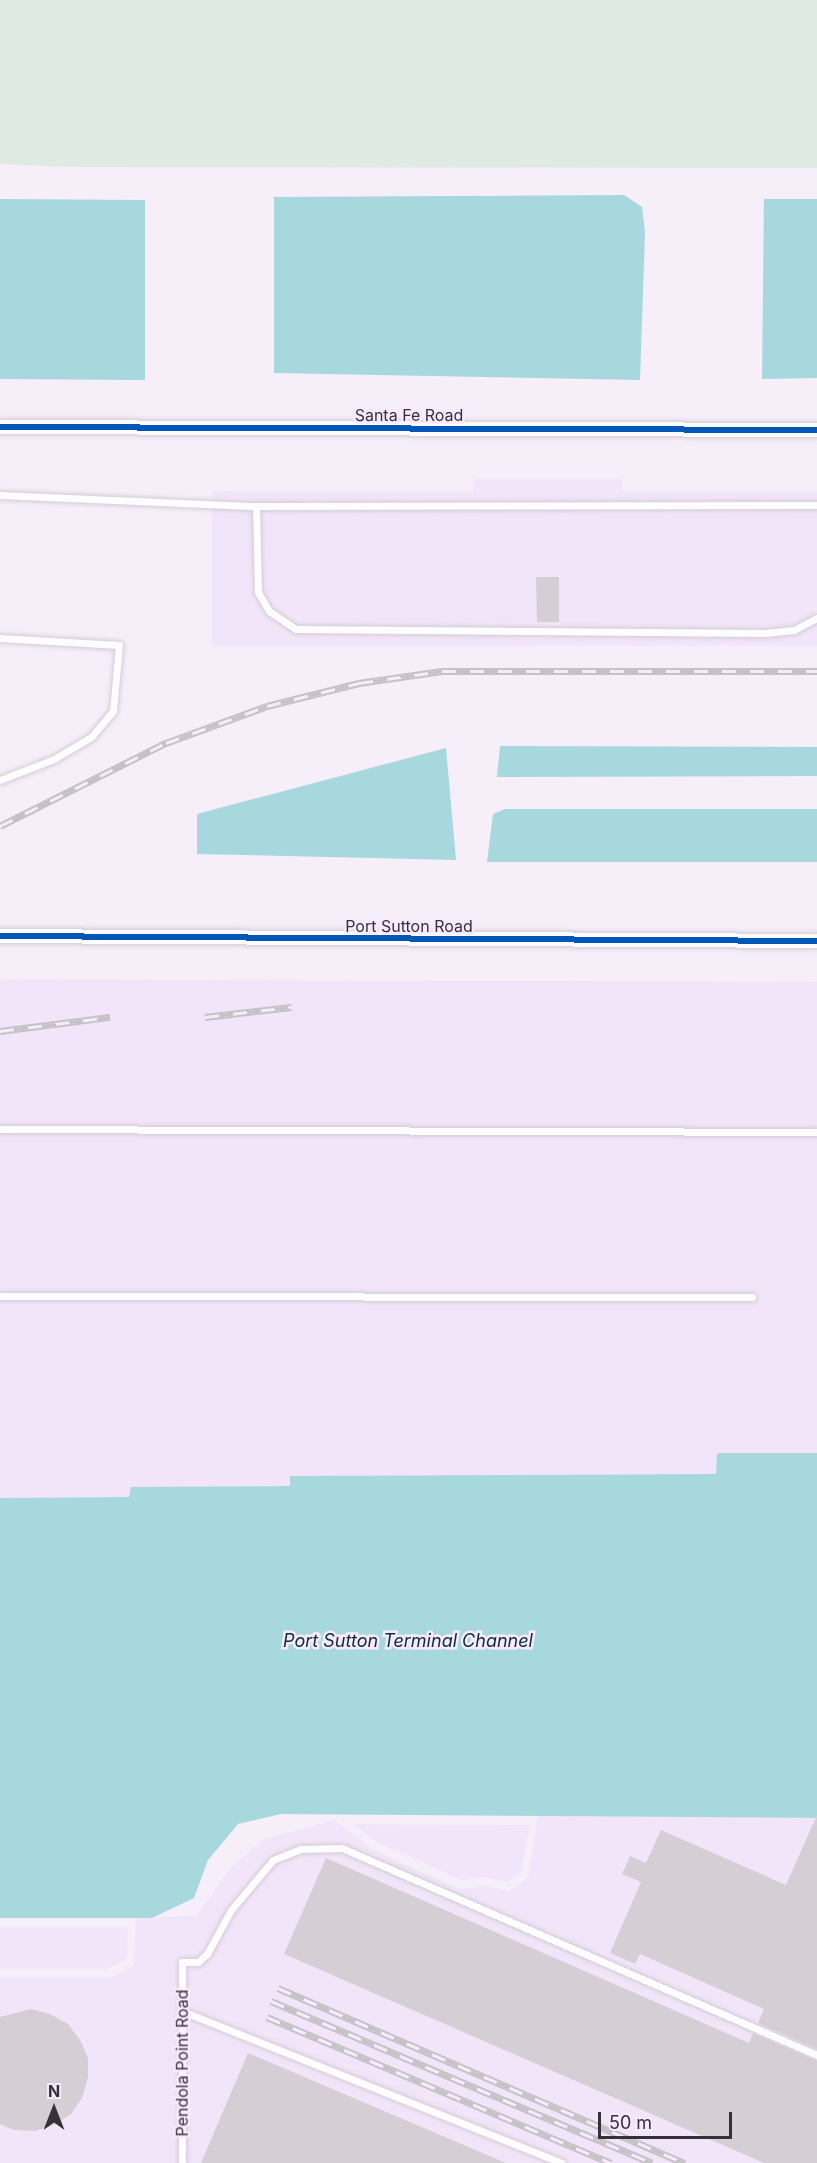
<!DOCTYPE html>
<style>
body{margin:0}
#map{position:relative;width:817px;height:2163px;overflow:hidden;background:#f6eef9;font-family:Inter,sans-serif}
div>[style]{position:absolute}
[style*='--x']{left:calc(var(--x)*1px);top:calc(var(--y)*1px);width:calc(var(--w)*1px);rotate:calc(var(--a)*1deg)}
.built>*{inset:0;background:#f3e5f9}
.green>*{inset:0;background:#deeae2}
.water>*{inset:0;background:#a7d8de}
.building>*{inset:0;background:#d6ced5}
.roads{filter:drop-shadow(0 0 2px #d2cdd5) drop-shadow(0 0 2px #d2cdd5)}
.lane>*{height:7px;margin:-3.5px;padding:0 3.5px;transform-origin:3.5px;border-radius:3.5px;background:#fefcfe}
.street>*{height:14px;margin:-7px;padding:0 7px;transform-origin:7px;border-radius:7px;background:#fefcfe}
.rail>*{height:7px;margin-top:-3.5px;transform-origin:0;background:repeating-linear-gradient(90deg,#f8e9fe 0 14px,#c4c2c5 0 28px);box-sizing:border-box;border-block:2px solid #c4c2c5}
.cycleway>*{height:6px;margin:-3px;padding:0 3px;transform-origin:3px;border-radius:3px;background:#0057b8}
span{translate:-50% -50%;white-space:nowrap;text-align:center;line-height:1.15;-webkit-text-stroke:5px #f8e9fe;paint-order:stroke}
.street-label{font-size:16px;color:#363139}
.water-label{font-size:18px;color:#0a3032;font-style:italic}
.north{position:absolute;left:24px;top:2079px;width:60px;height:60px;-webkit-text-stroke:4px #f8e9fe;paint-order:stroke;rotate:0deg;font-size:16px;font-weight:700;line-height:24px;text-align:center;color:#363139}
.north::after{content:'';display:block;margin:auto;width:21px;height:27px;background:#363139;clip-path:polygon(50% 0,100% 100%,50% 72%,0 100%)}
.scale{position:absolute;left:598px;top:2112px;width:134px;height:27px;box-sizing:border-box;border:3px solid #363139;border-top:0;padding-left:8px;font-size:18px;line-height:21px;white-space:nowrap;color:#363139;-webkit-text-stroke:4px #f8e9fe;paint-order:stroke}
</style>
<div id="map">
<div class="built">
<i style="clip-path:polygon(474px 479px,622px 479px,622px 491px,817px 491px,817px 646px,212px 646px,212px 491px,473px 491px)"></i>
<i style="clip-path:polygon(0 979px,817px 982px,817px 1453px,718px 1453px,717px 1474px,290px 1476px,290px 1486px,132px 1487px,129px 1497px,0 1498px)"></i>
<i style="clip-path:polygon(538px 1815px,817px 1818px,817px 2163px,0 2163px,0 1978px,110px 1978px,134px 1965px,136px 1919px,197px 1915px,232px 1866px,264px 1839px,335px 1820px,374px 1850px,459px 1889px,484px 1886px,509px 1891px,528px 1878px)"></i>
<i style="clip-path:polygon(353px 1824px,530px 1825px,521px 1872px,508px 1882px,483px 1877px,461px 1880px,377px 1842px)"></i>
<i style="clip-path:polygon(0 1927px,128px 1927px,127px 1959px,108px 1969px,0 1969px)"></i>
</div>
<div class="green">
<i style="clip-path:polygon(0 0,817px 0,817px 168px,66px 167px,0 164px)"></i>
</div>
<div class="water">
<i style="clip-path:polygon(624px 195px,642px 207px,645px 232px,640px 380px,274px 373px,274px 197px)"></i>
<i style="clip-path:polygon(0 199px,145px 200px,145px 380px,0 379px)"></i>
<i style="clip-path:polygon(764px 199px,817px 199px,817px 378px,762px 379px)"></i>
<i style="clip-path:polygon(500px 746px,817px 747px,817px 776px,497px 777px)"></i>
<i style="clip-path:polygon(446px 748px,456px 860px,197px 854px,197px 814px)"></i>
<i style="clip-path:polygon(505px 809px,817px 809px,817px 862px,487px 862px,493px 814px)"></i>
<i style="clip-path:polygon(717px 1453px,817px 1453px,817px 1818px,281px 1814px,238px 1824px,208px 1860px,194px 1898px,152px 1918px,0 1918px,0 1498px,129px 1497px,131px 1487px,290px 1486px,290px 1476px,716px 1474px)"></i>
</div>
<div class="building">
<i style="clip-path:polygon(536px 577px,559px 577px,559px 622px,537px 622px)"></i>
<i style="clip-path:polygon(817px 1815px,817px 2049px,758px 2023px,764px 2009px,640px 1954px,635px 1964px,610px 1953px,641px 1882px,622px 1874px,630px 1856px,646px 1863px,661px 1830px,786px 1885px)"></i>
<i style="clip-path:polygon(326px 1858px,749px 2043px,753px 2033px,817px 2061px,817px 2163px,764px 2163px,284px 1954px)"></i>
<i style="clip-path:polygon(31px 2009px,50px 2014px,68px 2024px,80px 2040px,88px 2058px,88px 2078px,82px 2098px,71px 2114px,54px 2125px,35px 2131px,14px 2130px,0 2124px,0 2017px)"></i>
<i style="clip-path:polygon(248px 2053px,506px 2163px,201px 2163px)"></i>
</div>
<div class="roads">
<div class="lane">
<i style="--x:0;--y:495;--w:256;--a:2.5"></i>
<i style="--x:256;--y:506;--w:561;--a:-0.1"></i>
<i style="--x:256;--y:506;--w:86;--a:88.7"></i>
<i style="--x:258;--y:592;--w:22;--a:60"></i>
<i style="--x:269;--y:611;--w:32;--a:34"></i>
<i style="--x:296;--y:629;--w:469;--a:0.5"></i>
<i style="--x:765;--y:633;--w:29;--a:-6"></i>
<i style="--x:794;--y:630;--w:26;--a:-28"></i>
<i style="--x:0;--y:638;--w:119;--a:3.4"></i>
<i style="--x:119;--y:645;--w:66;--a:95.2"></i>
<i style="--x:113;--y:711;--w:34;--a:130"></i>
<i style="--x:91;--y:737;--w:43;--a:149.3"></i>
<i style="--x:54;--y:759;--w:58;--a:158.7"></i>
<i style="--x:0;--y:1129;--w:817;--a:0.21"></i>
<i style="--x:0;--y:1296;--w:752;--a:0.08"></i>
<i style="--x:182;--y:2011;--w:409;--a:21.8"></i>
<i style="--x:182;--y:2163;--w:201;--a:-90"></i>
<i style="--x:182;--y:1962;--w:16;--a:0"></i>
<i style="--x:198;--y:1962;--w:12;--a:-42"></i>
<i style="--x:207;--y:1954;--w:50;--a:-61.4"></i>
<i style="--x:231;--y:1910;--w:65;--a:-50"></i>
<i style="--x:273;--y:1860;--w:29;--a:-22"></i>
<i style="--x:300;--y:1849;--w:42;--a:-1.4"></i>
<i style="--x:342;--y:1848;--w:518;--a:23.55"></i>
</div>
<div class="street">
<i style="--x:0;--y:427;--w:817;--a:0.21"></i>
<i style="--x:0;--y:936;--w:817;--a:0.35"></i>
</div>
</div>
<div class="rail">
<i style="--x:0;--y:826;--w:186;--a:-26.6"></i>
<i style="--x:166;--y:743;--w:108;--a:-20.1"></i>
<i style="--x:267;--y:706;--w:95;--a:-14"></i>
<i style="--x:359;--y:683;--w:84;--a:-8.2"></i>
<i style="--x:442;--y:671;--w:375;--a:0"></i>
<i style="--x:205;--y:1017;--w:87;--a:-6.6"></i>
<i style="--x:0;--y:1031;--w:111;--a:-7.3"></i>
<i style="--x:278;--y:1988;--w:443;--a:23.3"></i>
<i style="--x:271;--y:2001;--w:414;--a:23"></i>
<i style="--x:267;--y:2017;--w:374;--a:23"></i>
</div>
<div class="cycleway">
<i style="--x:0;--y:427;--w:817;--a:0.21"></i>
<i style="--x:0;--y:936;--w:817;--a:0.35"></i>
</div>
<div class="street-label">
<span style="left:409px;top:415px">Santa Fe Road</span>
<span style="left:409px;top:926px">Port Sutton Road</span>
<span style="left:182px;top:2063px;rotate:-90deg">Pendola Point Road</span>
</div>
<div class="water-label">
<span style="left:408px;top:1641px">Port Sutton Terminal Channel</span>
</div>
<div class="north">N</div>
<div class="scale">50 m</div>
</div>
